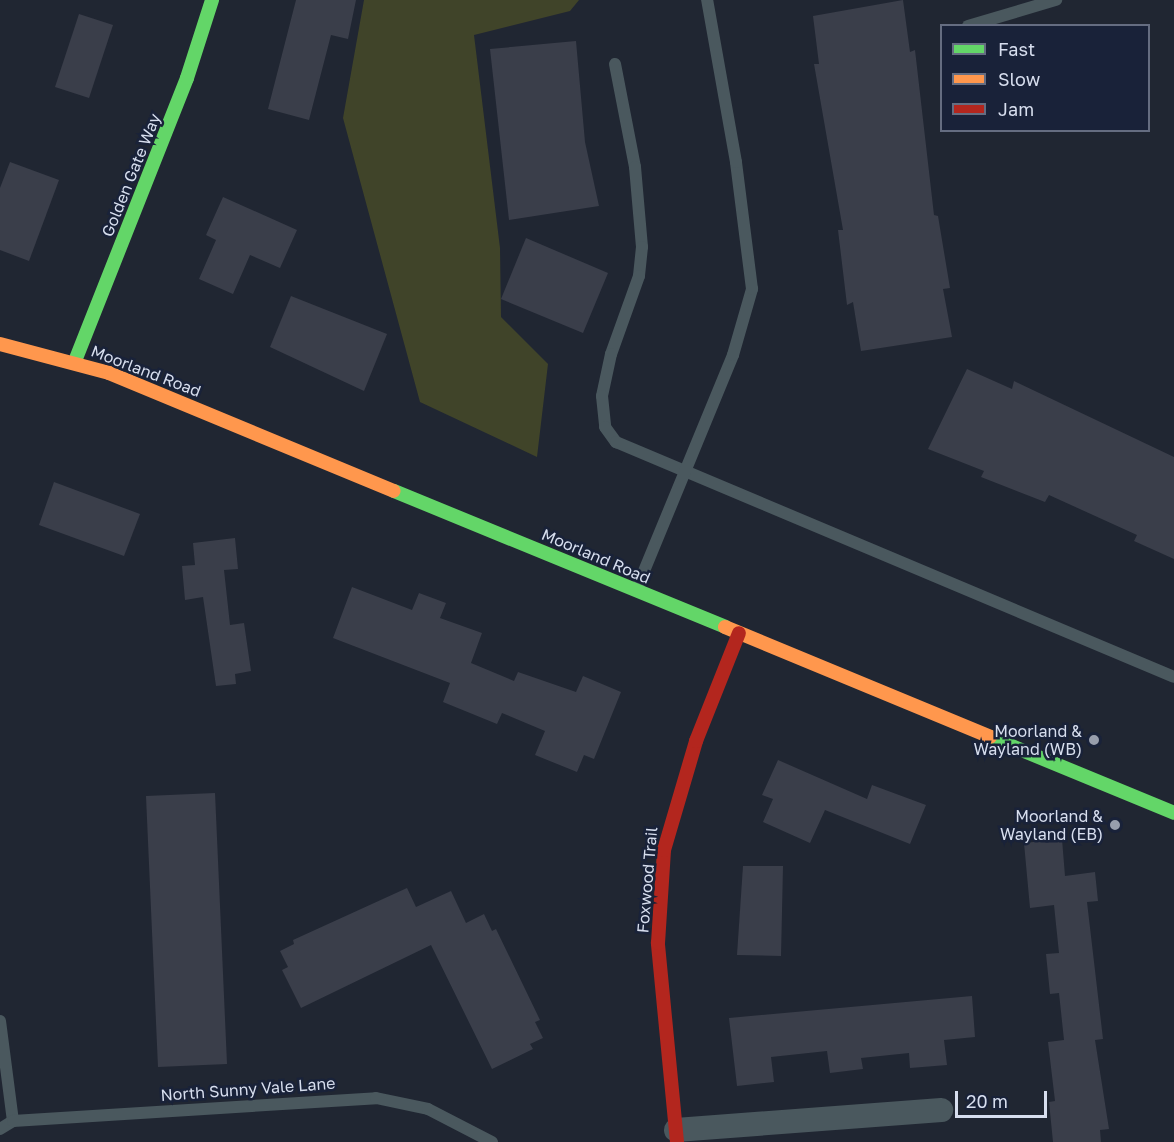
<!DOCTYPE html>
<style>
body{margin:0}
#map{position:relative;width:1174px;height:1142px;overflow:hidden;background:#202632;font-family:"Golos Text",sans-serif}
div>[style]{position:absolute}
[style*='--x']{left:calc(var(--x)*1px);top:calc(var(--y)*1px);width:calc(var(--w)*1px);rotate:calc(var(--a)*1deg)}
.green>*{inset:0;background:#404429}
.building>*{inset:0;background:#3a3e4a}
.lane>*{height:12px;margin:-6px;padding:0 6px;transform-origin:6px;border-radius:6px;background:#4a585e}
.street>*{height:24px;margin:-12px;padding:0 12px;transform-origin:12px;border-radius:12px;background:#4a585e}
.fast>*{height:14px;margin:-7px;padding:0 7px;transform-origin:7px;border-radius:7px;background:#63d668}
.slow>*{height:14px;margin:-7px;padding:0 7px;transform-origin:7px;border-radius:7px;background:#ff974d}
.jam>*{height:14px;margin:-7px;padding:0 7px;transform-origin:7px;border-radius:7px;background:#b3261e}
.dots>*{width:16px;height:16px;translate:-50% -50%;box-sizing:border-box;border:3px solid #192239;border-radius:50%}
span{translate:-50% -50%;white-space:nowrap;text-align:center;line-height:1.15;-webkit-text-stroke:5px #192239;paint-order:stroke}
.street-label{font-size:16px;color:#d7deee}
.poi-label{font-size:16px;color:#d7deee}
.right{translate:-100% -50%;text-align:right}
.legend{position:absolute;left:940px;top:24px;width:210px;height:108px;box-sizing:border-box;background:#192239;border:2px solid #656d81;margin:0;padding:8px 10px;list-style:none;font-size:18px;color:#d7deee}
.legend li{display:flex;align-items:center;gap:12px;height:30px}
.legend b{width:30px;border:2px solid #656d81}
.scale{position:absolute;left:955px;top:1091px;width:92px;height:27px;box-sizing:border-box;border:3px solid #d7deee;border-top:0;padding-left:8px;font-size:18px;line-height:21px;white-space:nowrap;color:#d7deee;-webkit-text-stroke:4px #192239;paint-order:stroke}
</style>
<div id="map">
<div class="green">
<i style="clip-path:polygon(364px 0,579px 0,570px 11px,474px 35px,500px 248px,501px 317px,548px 364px,537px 457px,420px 402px,343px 118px)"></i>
</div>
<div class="building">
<i style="clip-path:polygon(296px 0,356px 0,348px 39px,331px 35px,309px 120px,268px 109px)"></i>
<i style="clip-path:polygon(903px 0,910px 52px,915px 50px,934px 215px,938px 216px,950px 288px,943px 289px,952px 337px,861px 351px,853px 302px,847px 305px,838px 230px,843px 230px,814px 64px,819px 64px,813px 16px)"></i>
<i style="clip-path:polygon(79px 14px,113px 25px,89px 98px,55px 87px)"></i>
<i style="clip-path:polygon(576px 41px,585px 142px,599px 206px,509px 220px,490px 49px)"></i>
<i style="clip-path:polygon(10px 162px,59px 180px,29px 261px,0 250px,0 188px)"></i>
<i style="clip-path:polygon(223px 197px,297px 230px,280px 268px,250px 255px,233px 294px,199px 279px,216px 240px,206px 235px)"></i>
<i style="clip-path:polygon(526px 238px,608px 273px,583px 333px,501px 299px)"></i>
<i style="clip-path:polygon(291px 296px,387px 334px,364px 391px,270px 347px)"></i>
<i style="clip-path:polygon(967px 369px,1012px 389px,1014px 381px,1174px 457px,1174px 559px,1134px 541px,1137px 535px,1049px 495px,1045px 502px,981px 477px,984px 471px,928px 449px)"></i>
<i style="clip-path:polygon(54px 482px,140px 514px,124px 556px,39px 525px)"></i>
<i style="clip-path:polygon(235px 538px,238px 569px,224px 570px,230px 625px,244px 623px,251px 671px,235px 674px,236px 684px,216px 686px,203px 597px,185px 600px,182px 566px,195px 565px,193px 543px)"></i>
<i style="clip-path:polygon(352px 587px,412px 610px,419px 593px,446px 603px,440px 618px,482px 633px,471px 663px,514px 681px,518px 672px,576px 692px,583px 676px,621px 692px,594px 759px,584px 755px,577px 772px,535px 755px,545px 731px,502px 713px,497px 724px,443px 702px,450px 683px,333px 638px)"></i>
<i style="clip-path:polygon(778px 760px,867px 799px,872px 785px,926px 805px,910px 844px,825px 810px,810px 843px,763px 822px,773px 799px,762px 795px)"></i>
<i style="clip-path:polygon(215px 793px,227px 1064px,158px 1067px,146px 796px)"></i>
<i style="clip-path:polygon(1062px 839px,1065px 876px,1095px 872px,1098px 901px,1087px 902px,1103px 1039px,1095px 1040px,1109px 1129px,1100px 1130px,1101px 1142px,1053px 1142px,1049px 1102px,1055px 1101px,1048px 1042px,1064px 1040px,1059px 993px,1050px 994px,1046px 954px,1059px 953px,1054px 905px,1030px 908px,1024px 843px)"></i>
<i style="clip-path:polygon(743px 866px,783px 866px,781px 956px,737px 955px)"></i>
<i style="clip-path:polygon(407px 888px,416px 907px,451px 891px,466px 923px,484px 914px,492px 931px,496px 929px,540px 1020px,535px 1022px,543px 1038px,530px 1044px,533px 1049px,492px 1069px,431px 945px,301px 1008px,282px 970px,288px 967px,280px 951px,294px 944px,293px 940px)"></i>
<i style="clip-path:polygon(972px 996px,975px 1037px,944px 1040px,947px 1065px,910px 1068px,909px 1053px,861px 1058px,863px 1069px,830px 1073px,827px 1051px,771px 1057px,774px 1082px,737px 1086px,729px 1018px)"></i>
</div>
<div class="lane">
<i style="--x:968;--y:26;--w:92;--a:-16.5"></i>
<i style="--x:615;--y:64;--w:105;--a:79"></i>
<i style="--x:635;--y:167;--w:80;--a:85"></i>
<i style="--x:642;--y:247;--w:29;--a:96"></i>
<i style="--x:639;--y:276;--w:83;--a:109.7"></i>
<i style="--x:611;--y:354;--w:43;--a:102.1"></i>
<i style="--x:602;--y:396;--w:31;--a:84"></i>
<i style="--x:605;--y:427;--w:19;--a:54"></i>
<i style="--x:616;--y:442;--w:605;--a:22.84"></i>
<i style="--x:637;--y:588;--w:252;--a:-67.6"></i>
<i style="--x:733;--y:355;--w:69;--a:-73.9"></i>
<i style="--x:752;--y:289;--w:128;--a:-97.2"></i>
<i style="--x:736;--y:162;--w:165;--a:-100.1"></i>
<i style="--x:0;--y:1021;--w:101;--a:82.6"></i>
<i style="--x:0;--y:1129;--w:15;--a:-32"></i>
<i style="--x:13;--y:1121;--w:364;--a:-3.6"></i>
<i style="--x:376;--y:1098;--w:53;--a:11.9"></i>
<i style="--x:428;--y:1109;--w:72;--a:27.3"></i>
</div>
<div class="street">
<i style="--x:676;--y:1130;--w:266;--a:-4.3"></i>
</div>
<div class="fast">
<i style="--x:75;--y:361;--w:304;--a:-68.4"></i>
<i style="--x:187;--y:78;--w:82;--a:-72.2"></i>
<i style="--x:394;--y:491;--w:358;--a:22.3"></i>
<i style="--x:990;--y:737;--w:199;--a:22.4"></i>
</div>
<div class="slow">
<i style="--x:0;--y:344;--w:113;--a:14.9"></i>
<i style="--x:109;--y:373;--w:308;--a:22.5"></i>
<i style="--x:725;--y:627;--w:287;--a:22.5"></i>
</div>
<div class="jam">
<i style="--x:677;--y:1142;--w:200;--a:-95.5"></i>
<i style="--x:658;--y:943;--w:93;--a:-86.3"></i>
<i style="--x:664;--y:850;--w:114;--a:-73.6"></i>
<i style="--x:696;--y:741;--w:116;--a:-68.3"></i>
</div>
<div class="dots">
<i style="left:1094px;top:740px;background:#979eac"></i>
<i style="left:1115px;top:825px;background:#979eac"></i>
</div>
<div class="street-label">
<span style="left:131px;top:175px;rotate:-68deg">Golden Gate Way</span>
<span style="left:146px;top:371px;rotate:21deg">Moorland Road</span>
<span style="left:596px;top:556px;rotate:23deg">Moorland Road</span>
<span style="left:647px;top:880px;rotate:-85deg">Foxwood Trail</span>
<span style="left:248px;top:1089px;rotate:-4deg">North Sunny Vale Lane</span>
</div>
<div class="poi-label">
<span class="right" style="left:1082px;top:740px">Moorland &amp;<br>Wayland (WB)</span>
<span class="right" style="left:1103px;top:825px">Moorland &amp;<br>Wayland (EB)</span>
</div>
<ul class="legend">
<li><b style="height:8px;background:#63d668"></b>Fast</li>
<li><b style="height:8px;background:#ff974d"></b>Slow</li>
<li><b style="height:8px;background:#b3261e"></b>Jam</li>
</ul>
<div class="scale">20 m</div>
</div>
